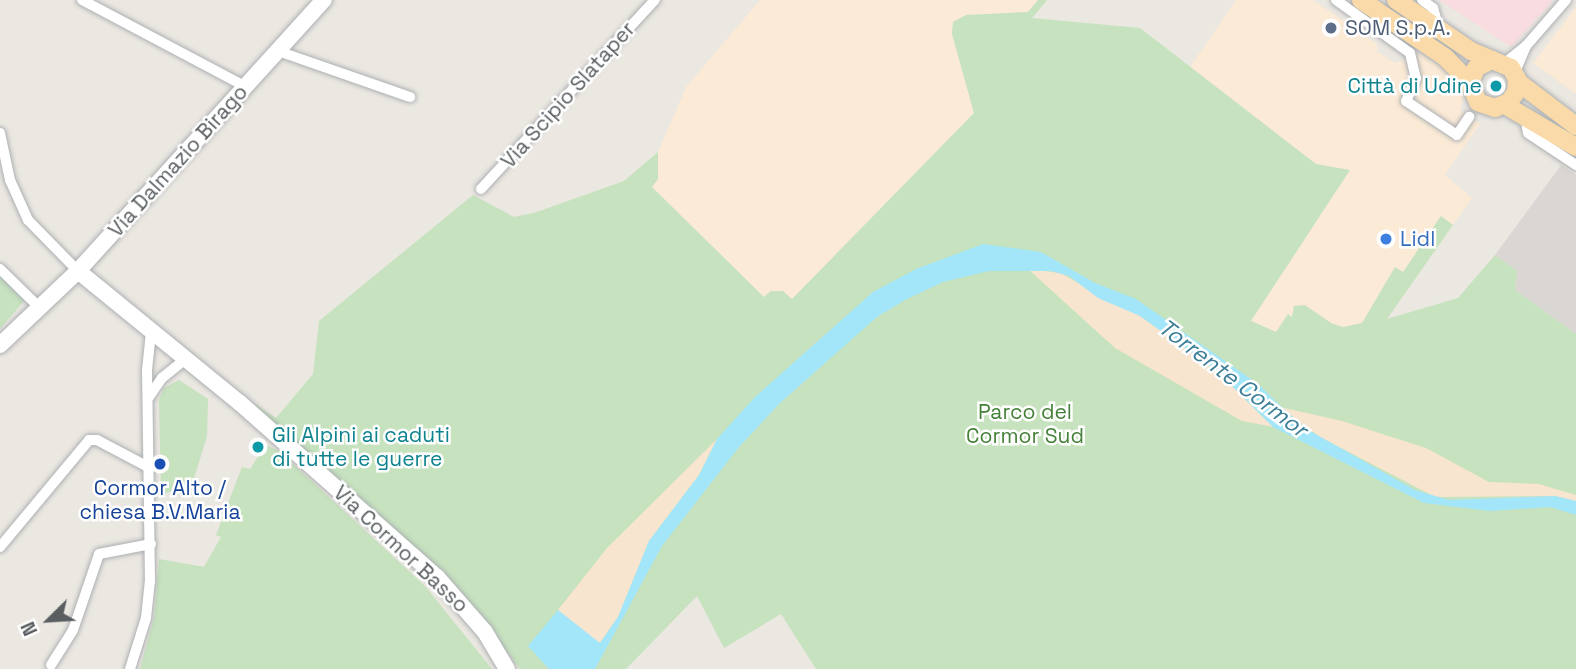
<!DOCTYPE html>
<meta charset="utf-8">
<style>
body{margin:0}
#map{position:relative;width:1576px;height:669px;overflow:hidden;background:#ebe7e1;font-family:"Space Grotesk",sans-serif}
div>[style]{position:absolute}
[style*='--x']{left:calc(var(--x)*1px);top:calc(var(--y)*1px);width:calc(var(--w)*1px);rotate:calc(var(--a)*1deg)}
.commercial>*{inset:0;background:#fbead6}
.industrial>*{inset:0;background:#dad6d3}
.medical>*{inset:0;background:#f9dce0}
.green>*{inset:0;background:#c6e2be}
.sand>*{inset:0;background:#f7e5d0}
.water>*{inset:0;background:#a3e6f9}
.roads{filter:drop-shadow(0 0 2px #acb0b3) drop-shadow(0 0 2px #acb0b3)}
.street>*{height:10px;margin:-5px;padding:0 5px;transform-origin:5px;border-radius:5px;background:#fff}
.secondary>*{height:16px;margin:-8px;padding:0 8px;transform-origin:8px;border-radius:8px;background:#fff}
.primary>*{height:18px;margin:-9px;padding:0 9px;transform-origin:9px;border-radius:9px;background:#fadaa8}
.dots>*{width:19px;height:19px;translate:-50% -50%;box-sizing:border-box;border:4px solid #fff;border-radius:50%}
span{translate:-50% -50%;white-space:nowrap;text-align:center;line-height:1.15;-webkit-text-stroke:5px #fff;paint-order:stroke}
.service-label{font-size:21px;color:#4e5e75}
.left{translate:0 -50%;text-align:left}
.culture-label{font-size:21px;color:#0d838f}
.right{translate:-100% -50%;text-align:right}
.street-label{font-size:21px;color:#595e61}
.shop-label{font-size:21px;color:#366cbe}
.park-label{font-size:21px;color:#458039}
.transit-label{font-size:21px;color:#164399}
.water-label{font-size:23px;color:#3d7e98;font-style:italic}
.north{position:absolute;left:14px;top:585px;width:70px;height:70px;-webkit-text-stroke:5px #fff;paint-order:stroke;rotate:246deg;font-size:19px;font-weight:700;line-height:28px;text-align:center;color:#595e61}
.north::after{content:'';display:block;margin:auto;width:24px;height:32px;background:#595e61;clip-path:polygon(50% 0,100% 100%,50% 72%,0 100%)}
</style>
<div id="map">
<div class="commercial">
<i style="clip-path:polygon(760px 0,1038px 0,1028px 12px,966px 15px,953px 22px,952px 34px,974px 113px,792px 300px,780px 293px,764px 298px,651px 187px,658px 179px,658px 152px,686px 87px)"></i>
<i style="clip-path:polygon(1236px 0,1313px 0,1377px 44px,1377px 52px,1395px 63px,1422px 53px,1455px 76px,1464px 93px,1460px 110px,1480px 124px,1445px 175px,1472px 198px,1352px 368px,1250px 320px,1316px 164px,1190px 67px)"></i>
<i style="clip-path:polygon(1576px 7px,1576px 94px,1533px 63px)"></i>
</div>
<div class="industrial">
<i style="clip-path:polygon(1561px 165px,1576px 175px,1576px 334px,1515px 290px,1517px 271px,1495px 255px)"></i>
</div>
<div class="medical">
<i style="clip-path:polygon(1439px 0,1553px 0,1511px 47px)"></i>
</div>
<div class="green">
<i style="clip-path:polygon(1038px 0,1047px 0,1032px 18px,1140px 28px,1316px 164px,1350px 170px,1251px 321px,1276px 332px,1288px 314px,1292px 317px,1294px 306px,1305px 305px,1331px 323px,1343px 327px,1362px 323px,1395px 267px,1403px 272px,1441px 216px,1453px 225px,1387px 319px,1458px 298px,1495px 255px,1517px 271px,1515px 290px,1576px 334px,1576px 669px,816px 669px,781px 614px,724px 648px,697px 596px,626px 669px,520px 669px,455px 586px,243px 396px,276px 418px,313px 374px,319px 321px,473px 195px,514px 217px,534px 213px,624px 181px,658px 152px,658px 179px,652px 187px,764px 297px,771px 291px,783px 291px,792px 299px,974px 113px,952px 34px,953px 22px,966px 15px,1028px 12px)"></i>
<i style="clip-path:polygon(0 275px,24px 301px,0 329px)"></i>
<i style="clip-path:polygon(179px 380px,208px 399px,207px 436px,193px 482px,186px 480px,182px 487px,161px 495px,159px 400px,164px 388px)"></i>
<i style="clip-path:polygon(266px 445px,279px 451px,425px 586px,492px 669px,140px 669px,154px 618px,159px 559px,204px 567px,221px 537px,216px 535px,242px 467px,250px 469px)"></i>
</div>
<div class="sand">
<i style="clip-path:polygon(1028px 269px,1060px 273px,1140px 316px,1218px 372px,1273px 427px,1242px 421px,1115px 348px)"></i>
<i style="clip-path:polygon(1280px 407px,1342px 421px,1426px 448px,1489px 482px,1539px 484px,1576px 495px,1576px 501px,1555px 496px,1435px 497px,1320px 437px)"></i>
<i style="clip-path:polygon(717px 439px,699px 475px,649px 541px,618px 617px,599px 644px,558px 610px,607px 548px)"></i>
</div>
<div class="water">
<i style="clip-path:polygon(983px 244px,1041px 252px,1095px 283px,1136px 299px,1258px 384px,1303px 427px,1415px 490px,1449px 500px,1555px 496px,1576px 501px,1576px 515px,1550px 507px,1490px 511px,1424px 503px,1273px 427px,1218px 372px,1140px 316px,1098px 298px,1069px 276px,1051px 271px,989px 271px,943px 282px,905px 300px,877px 317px,780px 403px,739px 447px,662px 546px,595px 669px,549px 669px,528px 646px,558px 610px,600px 643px,618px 617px,649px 541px,699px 475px,717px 439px,755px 397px,873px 292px,916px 269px)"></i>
</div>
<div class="roads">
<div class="street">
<i style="--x:82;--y:0;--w:186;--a:27.9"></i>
<i style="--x:1336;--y:0;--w:91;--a:35.6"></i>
<i style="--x:1410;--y:53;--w:26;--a:77"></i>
<i style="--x:1416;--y:78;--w:25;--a:113"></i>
<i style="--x:1406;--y:101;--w:61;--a:33.7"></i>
<i style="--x:1457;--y:135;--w:22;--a:-56"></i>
<i style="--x:1422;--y:0;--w:14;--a:36"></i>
<i style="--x:1433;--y:8;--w:22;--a:74"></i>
<i style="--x:1526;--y:46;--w:61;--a:-49"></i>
<i style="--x:278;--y:51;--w:140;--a:19.2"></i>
<i style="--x:1505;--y:63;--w:27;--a:-39"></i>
<i style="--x:1526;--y:46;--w:28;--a:113"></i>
<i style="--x:1525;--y:116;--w:17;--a:80"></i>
<i style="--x:1528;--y:133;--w:58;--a:33.7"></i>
<i style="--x:0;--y:133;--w:48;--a:78"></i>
<i style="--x:10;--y:180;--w:44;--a:65.8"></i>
<i style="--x:28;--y:220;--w:71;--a:45.6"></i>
<i style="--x:481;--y:189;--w:257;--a:-47.4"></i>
<i style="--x:0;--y:269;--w:56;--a:44.3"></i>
<i style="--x:149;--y:397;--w:23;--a:-56"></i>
<i style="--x:162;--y:378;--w:28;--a:-39"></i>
<i style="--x:0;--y:547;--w:139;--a:-50.2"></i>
<i style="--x:89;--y:440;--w:8;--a:0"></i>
<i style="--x:97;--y:440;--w:60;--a:27.8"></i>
<i style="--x:51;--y:665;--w:41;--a:-57.8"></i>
<i style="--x:73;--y:630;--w:80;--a:-71.1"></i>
<i style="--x:99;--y:554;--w:53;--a:-10.9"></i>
<i style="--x:130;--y:669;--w:53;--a:-72.6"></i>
<i style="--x:146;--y:618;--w:36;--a:-84"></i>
<i style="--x:150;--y:582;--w:212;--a:-90.8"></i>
<i style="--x:147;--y:370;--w:36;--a:-84"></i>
</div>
<div class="secondary">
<i style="--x:78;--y:271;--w:209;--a:39.2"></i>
<i style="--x:240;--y:403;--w:263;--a:41.5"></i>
<i style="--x:437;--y:577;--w:73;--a:48.9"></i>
<i style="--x:485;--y:632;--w:43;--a:59.3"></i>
<i style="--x:0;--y:345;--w:108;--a:-43.5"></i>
<i style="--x:78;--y:271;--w:366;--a:-47.8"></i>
</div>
<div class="primary">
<i style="--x:1361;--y:0;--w:102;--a:34.2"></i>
<i style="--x:1445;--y:57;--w:36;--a:46"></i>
<i style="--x:1396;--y:0;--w:91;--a:34.2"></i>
<i style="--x:1471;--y:51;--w:43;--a:23"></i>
<i style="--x:1511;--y:68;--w:13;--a:61"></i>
<i style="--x:1517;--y:79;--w:13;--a:94"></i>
<i style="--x:1516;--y:92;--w:12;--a:125"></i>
<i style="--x:1509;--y:102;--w:15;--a:157"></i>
<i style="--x:1495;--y:108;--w:18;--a:-161"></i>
<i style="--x:1478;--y:102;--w:21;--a:-113"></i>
<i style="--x:1470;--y:83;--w:16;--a:-68"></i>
<i style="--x:1476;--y:68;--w:18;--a:-27"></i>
<i style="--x:1518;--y:82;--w:73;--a:37.2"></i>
<i style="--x:1505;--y:105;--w:82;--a:30.6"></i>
</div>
</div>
<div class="dots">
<i style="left:1331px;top:28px;background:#5c6f8a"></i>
<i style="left:1496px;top:86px;background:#0f9aa8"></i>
<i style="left:1386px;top:239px;background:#3f7fe0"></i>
<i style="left:258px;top:447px;background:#0f9aa8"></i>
<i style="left:160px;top:464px;background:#1a4fb4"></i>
</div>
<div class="service-label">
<span class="left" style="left:1345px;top:28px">SOM S.p.A.</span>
</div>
<div class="culture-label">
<span class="right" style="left:1482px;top:86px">Città di Udine</span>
<span class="left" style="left:272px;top:447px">Gli Alpini ai caduti<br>di tutte le guerre</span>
</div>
<div class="street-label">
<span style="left:568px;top:95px;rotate:-48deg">Via Scipio Slataper</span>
<span style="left:178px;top:161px;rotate:-48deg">Via Dalmazio Birago</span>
<span style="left:401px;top:549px;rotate:43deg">Via Cormor Basso</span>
</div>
<div class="shop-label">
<span class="left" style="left:1400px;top:239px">Lidl</span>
</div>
<div class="park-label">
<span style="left:1025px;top:424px">Parco del<br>Cormor Sud</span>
</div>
<div class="transit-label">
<span style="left:160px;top:500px">Cormor Alto /<br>chiesa B.V.Maria</span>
</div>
<div class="water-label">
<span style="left:1233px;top:378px;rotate:37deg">Torrente Cormor</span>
</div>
<div class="north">N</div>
</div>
